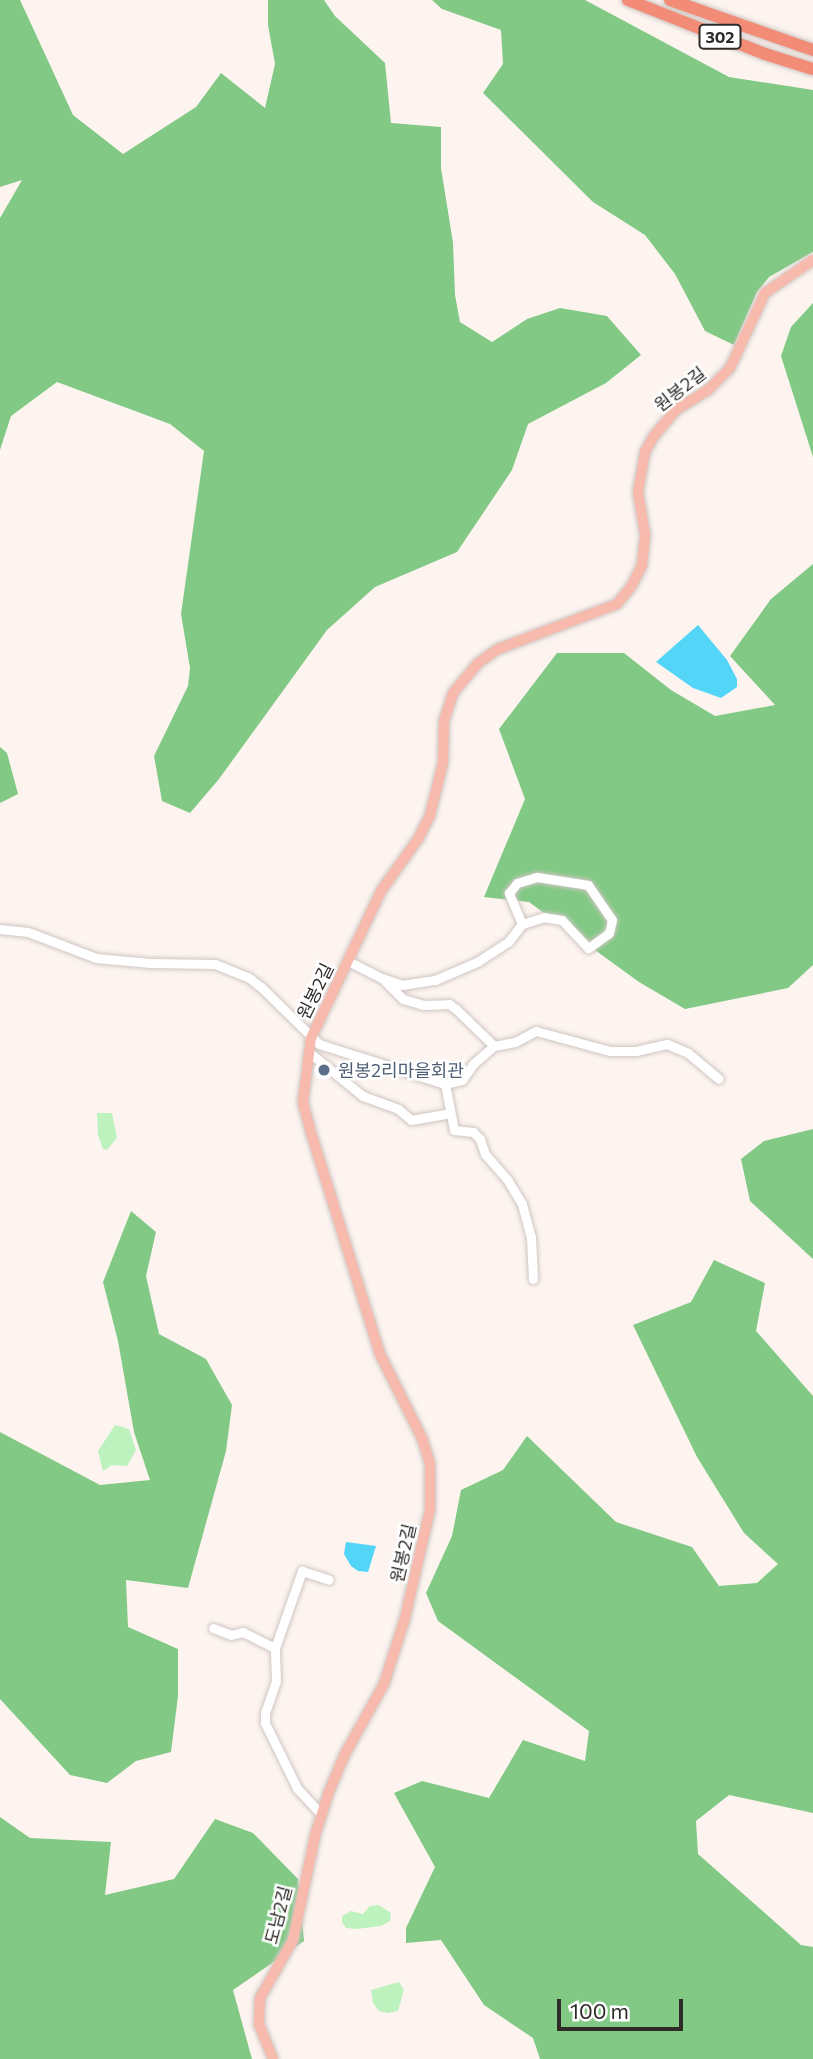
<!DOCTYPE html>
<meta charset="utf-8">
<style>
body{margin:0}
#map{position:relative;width:813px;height:2059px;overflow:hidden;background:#fdf4f0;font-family:Commissioner,"Noto Sans KR",sans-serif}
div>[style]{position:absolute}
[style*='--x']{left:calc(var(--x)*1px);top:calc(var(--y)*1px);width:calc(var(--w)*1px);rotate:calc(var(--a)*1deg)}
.green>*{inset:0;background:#bdf2be}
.forest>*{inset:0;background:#81c984}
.water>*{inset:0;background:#52d5f6}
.roads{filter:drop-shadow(0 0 2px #cfc6c2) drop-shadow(0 0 2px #cfc6c2)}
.minor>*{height:9px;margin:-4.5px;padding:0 4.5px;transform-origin:4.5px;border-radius:4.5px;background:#fff}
.major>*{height:10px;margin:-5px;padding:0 5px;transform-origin:5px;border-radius:5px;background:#f7baad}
.highway>*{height:12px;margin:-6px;padding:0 6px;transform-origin:6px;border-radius:6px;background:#f28c77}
.dots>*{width:19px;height:19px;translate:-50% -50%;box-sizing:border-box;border:4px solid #fff;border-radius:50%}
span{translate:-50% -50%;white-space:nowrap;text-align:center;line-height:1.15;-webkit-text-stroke:5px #fff;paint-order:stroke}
.shield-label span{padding:2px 5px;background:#fff;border:2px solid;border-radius:5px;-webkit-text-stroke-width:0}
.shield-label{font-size:16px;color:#2e2b29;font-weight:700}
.street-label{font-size:18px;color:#2e2b29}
.service-label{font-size:18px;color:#4e5e75}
.left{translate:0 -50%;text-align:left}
.scale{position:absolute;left:557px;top:1999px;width:126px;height:32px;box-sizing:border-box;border:4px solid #2e2b29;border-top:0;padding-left:9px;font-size:21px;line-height:24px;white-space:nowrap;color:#2e2b29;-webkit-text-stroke:5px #fff;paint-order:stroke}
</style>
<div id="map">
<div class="green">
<i style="clip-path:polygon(97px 1113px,112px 1113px,117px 1138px,107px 1150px,103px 1149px,98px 1135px)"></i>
<i style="clip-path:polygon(115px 1425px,129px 1429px,136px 1450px,127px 1466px,112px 1465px,103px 1471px,98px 1451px)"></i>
<i style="clip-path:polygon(379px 1905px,391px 1913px,390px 1921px,381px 1926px,357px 1929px,346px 1928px,342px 1922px,342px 1916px,351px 1911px,363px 1914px,370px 1906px)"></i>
<i style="clip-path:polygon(399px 1982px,404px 1990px,398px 2011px,388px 2013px,379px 2011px,373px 2003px,371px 1990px)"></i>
</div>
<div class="forest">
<i style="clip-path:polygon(0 0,20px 0,73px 115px,123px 154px,196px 107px,221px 73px,265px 108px,275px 64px,268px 25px,268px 0,324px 0,335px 16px,385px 63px,391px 123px,441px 127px,441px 168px,453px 243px,455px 295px,460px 322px,492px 342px,527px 319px,560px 308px,607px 316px,641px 355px,606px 383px,528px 424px,512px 470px,457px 552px,375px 587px,327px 630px,219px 779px,190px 813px,162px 801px,154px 756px,188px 686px,190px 668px,181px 614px,204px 451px,170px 424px,57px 382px,11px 416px,0 450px,0 218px,22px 180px,0 187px)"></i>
<i style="clip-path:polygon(432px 0,585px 0,729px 77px,813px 90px,813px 252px,769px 277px,757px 292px,734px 345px,705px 331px,675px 274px,645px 235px,593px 202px,483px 93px,503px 64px,501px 30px,442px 9px)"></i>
<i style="clip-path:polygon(813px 303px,813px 457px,781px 356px,791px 327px)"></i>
<i style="clip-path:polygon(813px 564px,813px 965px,788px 988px,685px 1009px,639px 982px,529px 902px,484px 897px,525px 799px,499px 729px,557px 653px,624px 653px,671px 690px,715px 716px,775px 705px,730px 656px,771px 599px)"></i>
<i style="clip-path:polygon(0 747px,7px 753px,18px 794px,0 803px)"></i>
<i style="clip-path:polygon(813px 1129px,813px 1259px,750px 1201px,741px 1159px,764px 1141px)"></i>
<i style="clip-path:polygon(131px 1211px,156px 1232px,146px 1276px,159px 1334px,206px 1359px,232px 1405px,226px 1451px,188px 1588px,126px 1580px,128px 1627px,178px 1649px,178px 1696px,171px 1752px,136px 1761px,107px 1783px,70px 1775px,0 1699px,0 1432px,100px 1485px,150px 1480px,134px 1432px,118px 1341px,103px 1282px)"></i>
<i style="clip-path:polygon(714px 1260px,765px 1283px,756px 1331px,813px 1396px,813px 1813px,729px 1795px,696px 1821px,698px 1854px,801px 1945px,813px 1947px,813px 2059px,540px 2059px,533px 2038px,484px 2005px,441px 1940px,406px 1943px,406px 1928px,435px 1867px,394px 1793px,422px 1781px,489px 1798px,523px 1740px,585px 1761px,589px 1731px,438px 1621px,426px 1593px,452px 1536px,461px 1490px,503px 1470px,527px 1436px,616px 1522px,692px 1547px,719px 1586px,757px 1583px,778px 1564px,744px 1533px,697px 1457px,633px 1325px,691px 1302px)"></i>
<i style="clip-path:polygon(0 1817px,30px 1838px,111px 1842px,105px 1895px,174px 1879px,215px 1819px,253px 1833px,298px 1879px,304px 1941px,233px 1990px,252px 2059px,0 2059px)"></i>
</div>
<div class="water">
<i style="clip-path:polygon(698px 625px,727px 660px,737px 679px,737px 687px,721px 698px,693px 688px,656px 662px)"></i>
<i style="clip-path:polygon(346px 1542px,376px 1546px,368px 1572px,358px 1571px,351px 1566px,344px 1554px)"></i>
</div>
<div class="roads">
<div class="minor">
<i style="--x:0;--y:929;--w:28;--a:6"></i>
<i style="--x:28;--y:932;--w:73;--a:20.9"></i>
<i style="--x:96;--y:958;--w:54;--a:5.3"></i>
<i style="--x:150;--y:963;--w:65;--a:0.9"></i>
<i style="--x:215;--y:964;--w:35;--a:22"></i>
<i style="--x:248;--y:977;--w:16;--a:38"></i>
<i style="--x:261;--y:987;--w:81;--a:44.5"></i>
<i style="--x:319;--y:1044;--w:132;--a:17.6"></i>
<i style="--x:445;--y:1084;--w:47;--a:78.9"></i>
<i style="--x:454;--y:1130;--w:19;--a:6"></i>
<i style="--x:473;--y:1132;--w:10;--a:45"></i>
<i style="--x:480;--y:1139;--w:16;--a:72"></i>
<i style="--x:485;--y:1154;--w:33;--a:49"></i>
<i style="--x:507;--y:1179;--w:29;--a:59"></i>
<i style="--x:522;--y:1204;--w:34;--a:75"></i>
<i style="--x:531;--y:1237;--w:42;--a:87.3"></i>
<i style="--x:348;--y:961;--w:38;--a:27"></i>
<i style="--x:382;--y:978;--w:30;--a:45"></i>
<i style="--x:403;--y:999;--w:22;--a:16"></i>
<i style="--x:424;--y:1005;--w:25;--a:-2"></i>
<i style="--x:449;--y:1004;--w:9;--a:36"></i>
<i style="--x:456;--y:1009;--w:53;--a:44.2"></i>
<i style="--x:382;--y:978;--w:21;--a:19"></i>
<i style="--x:402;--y:985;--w:33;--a:-9"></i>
<i style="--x:435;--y:980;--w:46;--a:-23.2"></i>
<i style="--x:477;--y:962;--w:38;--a:-33"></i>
<i style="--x:509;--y:941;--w:21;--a:-53"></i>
<i style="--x:522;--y:924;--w:34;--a:-113"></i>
<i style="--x:509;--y:893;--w:13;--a:-51"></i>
<i style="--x:517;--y:883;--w:21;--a:-17"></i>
<i style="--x:537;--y:877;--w:52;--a:8.9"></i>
<i style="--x:588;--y:885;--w:42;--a:55.6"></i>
<i style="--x:612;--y:920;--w:13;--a:103"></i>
<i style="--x:609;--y:933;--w:26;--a:144"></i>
<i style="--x:588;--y:948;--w:38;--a:-133"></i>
<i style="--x:562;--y:920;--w:18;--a:-171"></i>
<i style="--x:544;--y:917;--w:23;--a:162"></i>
<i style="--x:310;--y:1053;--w:68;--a:39.1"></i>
<i style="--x:363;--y:1096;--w:37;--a:20"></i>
<i style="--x:398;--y:1109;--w:17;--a:40"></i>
<i style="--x:411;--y:1120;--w:39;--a:-10"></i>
<i style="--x:445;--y:1084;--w:17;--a:-13"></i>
<i style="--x:462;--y:1080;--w:19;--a:-55"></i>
<i style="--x:473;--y:1064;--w:28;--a:-41"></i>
<i style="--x:494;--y:1046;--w:21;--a:-11"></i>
<i style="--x:515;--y:1042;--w:24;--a:-28"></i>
<i style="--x:536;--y:1031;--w:77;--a:15.1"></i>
<i style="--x:610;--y:1051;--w:26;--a:0"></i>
<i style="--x:636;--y:1051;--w:32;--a:-13"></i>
<i style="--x:667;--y:1044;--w:23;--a:23"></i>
<i style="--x:688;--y:1053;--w:40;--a:40"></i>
<i style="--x:213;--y:1628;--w:19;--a:21"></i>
<i style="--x:231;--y:1635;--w:12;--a:-14"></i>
<i style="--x:243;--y:1632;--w:36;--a:27"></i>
<i style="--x:321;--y:1814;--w:35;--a:-133"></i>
<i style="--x:297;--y:1788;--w:72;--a:-116.2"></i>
<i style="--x:265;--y:1723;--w:10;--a:-90"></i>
<i style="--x:265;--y:1713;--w:34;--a:-71"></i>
<i style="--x:276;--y:1681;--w:33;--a:-92"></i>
<i style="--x:275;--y:1648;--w:82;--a:-70.7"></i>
<i style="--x:302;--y:1571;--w:28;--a:18"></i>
</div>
<div class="major">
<i style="--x:273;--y:2059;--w:37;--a:-112"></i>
<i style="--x:259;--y:2025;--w:27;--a:-88"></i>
<i style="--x:260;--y:1998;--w:67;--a:-60.4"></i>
<i style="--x:293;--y:1940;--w:110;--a:-78"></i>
<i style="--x:316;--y:1832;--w:40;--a:-72"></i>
<i style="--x:328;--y:1794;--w:43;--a:-67"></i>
<i style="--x:345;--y:1754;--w:80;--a:-60.9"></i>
<i style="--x:384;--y:1684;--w:69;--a:-72.3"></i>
<i style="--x:405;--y:1618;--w:111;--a:-77"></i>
<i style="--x:430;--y:1510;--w:46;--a:-90"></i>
<i style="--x:430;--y:1464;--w:27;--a:-107"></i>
<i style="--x:422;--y:1438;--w:94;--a:-116.6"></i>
<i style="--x:380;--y:1354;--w:236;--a:-107.3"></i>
<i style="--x:310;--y:1129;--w:28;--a:-105"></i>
<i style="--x:303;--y:1102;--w:64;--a:-82.9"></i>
<i style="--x:311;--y:1038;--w:163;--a:-64.5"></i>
<i style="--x:381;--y:891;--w:64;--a:-54.6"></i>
<i style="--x:418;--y:839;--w:27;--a:-63"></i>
<i style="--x:430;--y:815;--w:54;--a:-76"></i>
<i style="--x:443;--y:763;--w:42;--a:-88.6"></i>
<i style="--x:444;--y:721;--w:29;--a:-72"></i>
<i style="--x:453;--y:693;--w:39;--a:-50"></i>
<i style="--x:478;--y:663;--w:24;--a:-35"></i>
<i style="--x:498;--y:649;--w:127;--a:-20.7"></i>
<i style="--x:617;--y:604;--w:22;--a:-51"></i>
<i style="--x:631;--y:587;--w:25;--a:-63"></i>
<i style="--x:642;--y:565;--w:31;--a:-84"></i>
<i style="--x:645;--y:534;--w:43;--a:-99.5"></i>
<i style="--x:638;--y:492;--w:41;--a:-80.1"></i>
<i style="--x:645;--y:452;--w:18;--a:-61"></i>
<i style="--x:654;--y:436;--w:34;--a:-50"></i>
<i style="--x:676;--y:410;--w:38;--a:-32"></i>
<i style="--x:708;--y:390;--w:31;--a:-45"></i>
<i style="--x:730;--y:368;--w:83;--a:-65"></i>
<i style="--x:765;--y:293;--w:58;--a:-34.5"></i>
</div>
<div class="highway">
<i style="--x:628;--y:0;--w:147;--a:21.5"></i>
<i style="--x:765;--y:54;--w:50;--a:17.4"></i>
<i style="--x:670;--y:0;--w:151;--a:19.3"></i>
</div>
</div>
<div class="dots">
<i style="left:324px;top:1070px;background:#5c6f8a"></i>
</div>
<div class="shield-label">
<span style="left:720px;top:37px">302</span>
</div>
<div class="street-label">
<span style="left:680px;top:389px;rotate:-38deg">원봉2길</span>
<span style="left:315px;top:991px;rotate:-64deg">원봉2길</span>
<span style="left:403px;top:1553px;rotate:-77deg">원봉2길</span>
<span style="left:278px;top:1915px;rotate:-75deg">도남2길</span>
</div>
<div class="service-label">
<span class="left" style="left:338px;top:1070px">원봉2리마을회관</span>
</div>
<div class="scale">100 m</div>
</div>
